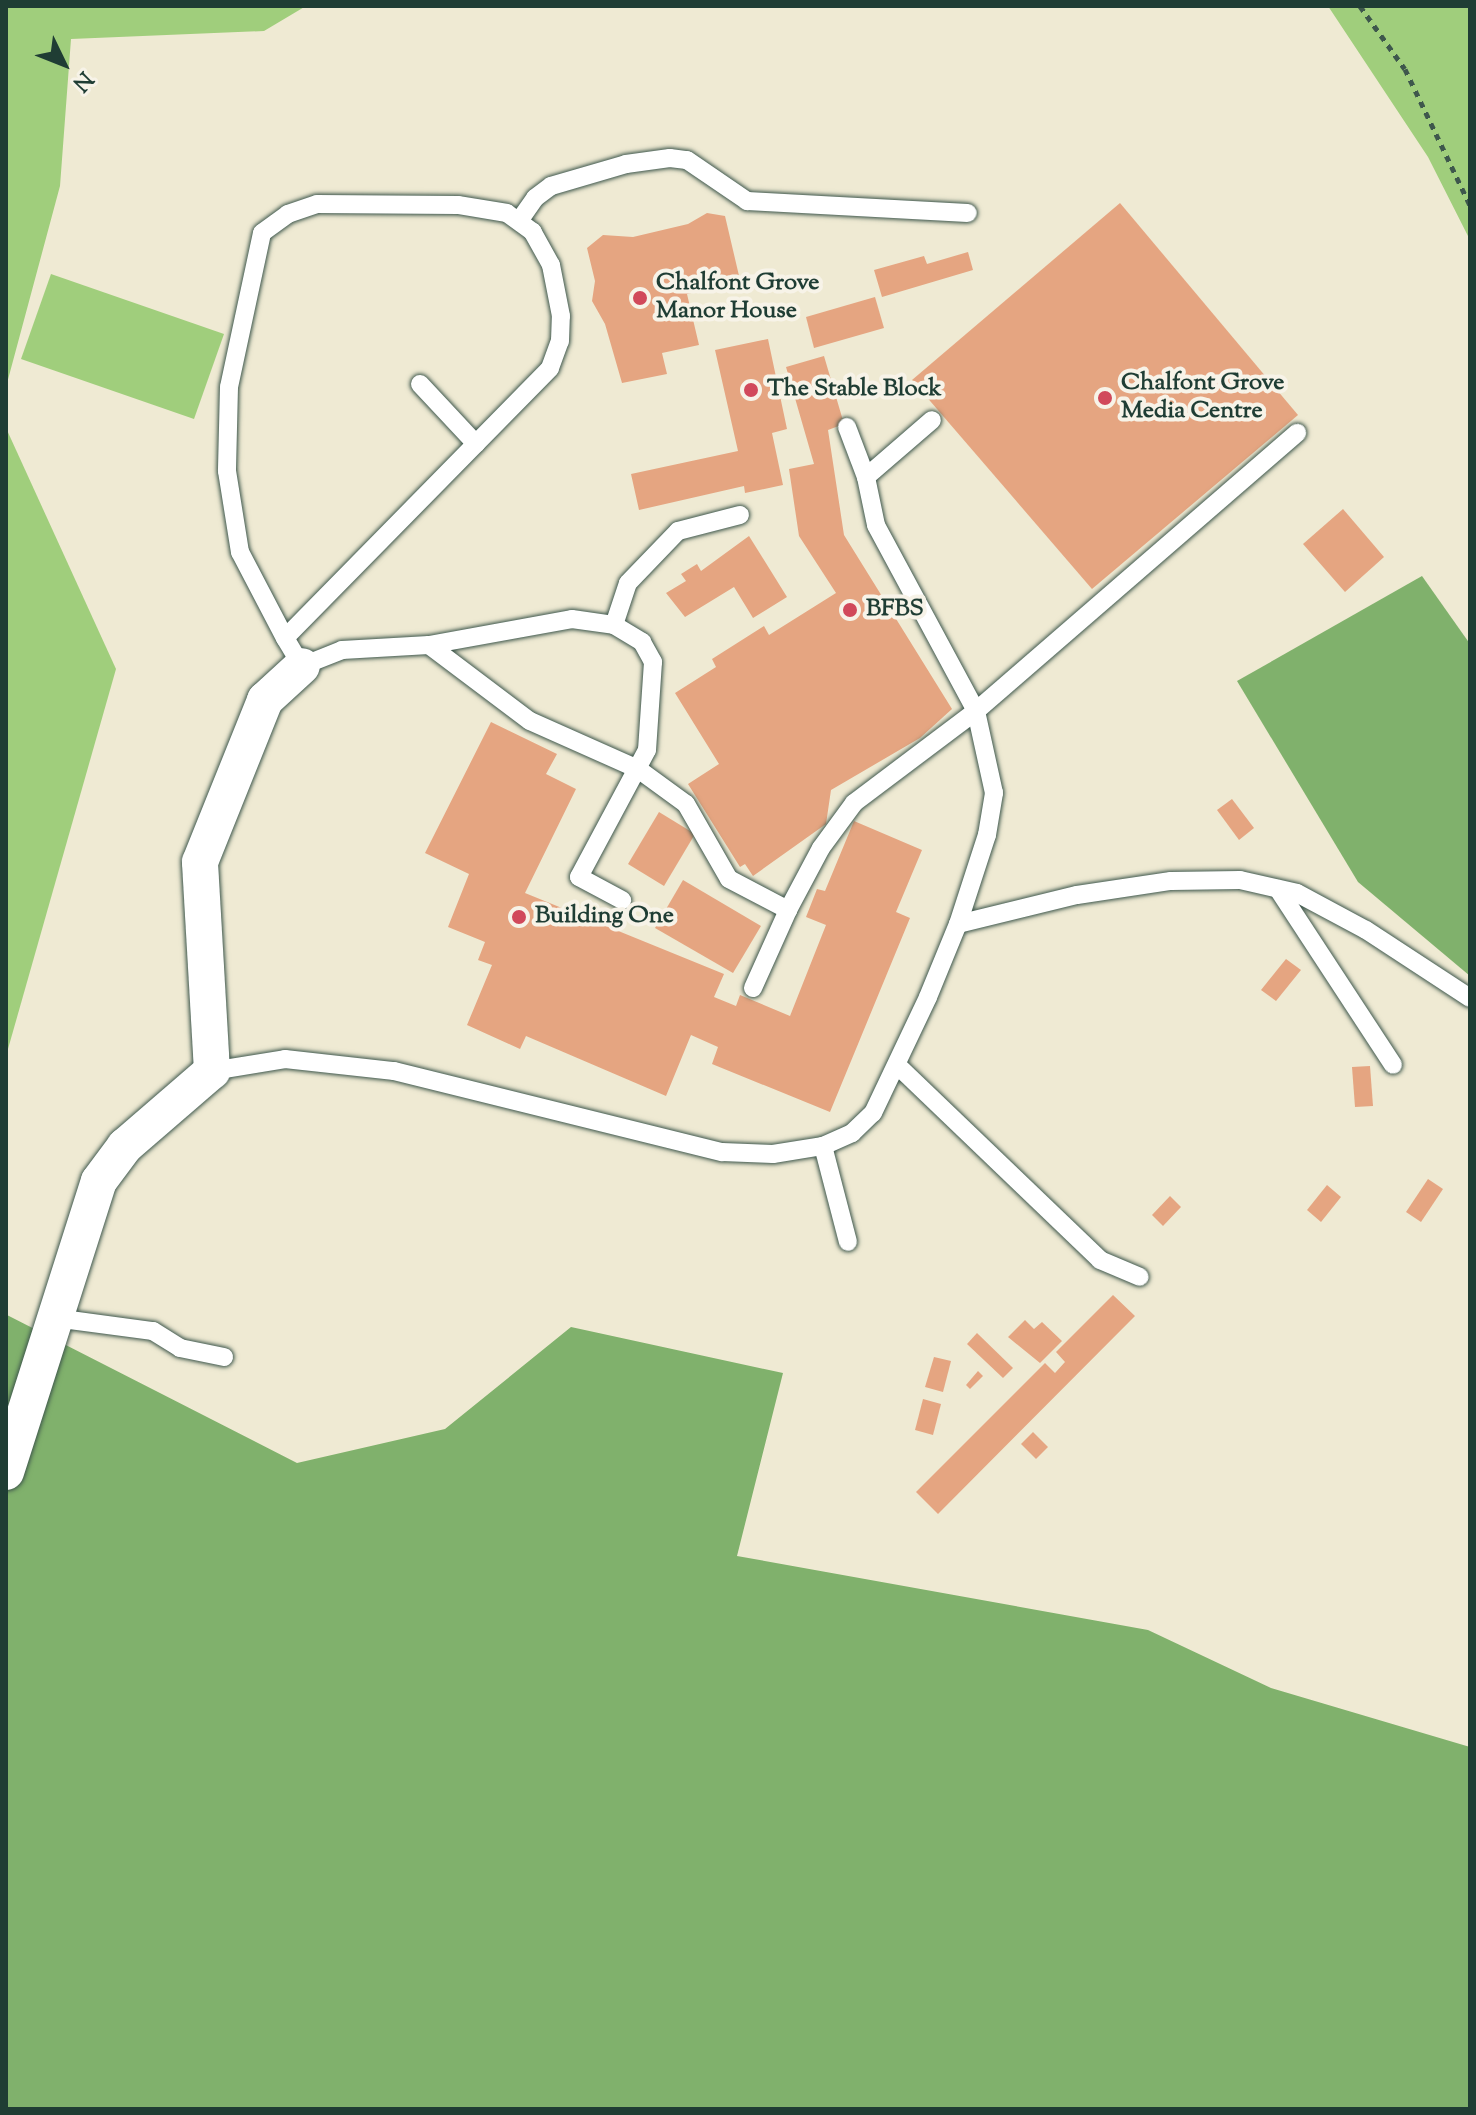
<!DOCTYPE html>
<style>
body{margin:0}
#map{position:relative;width:1476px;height:2115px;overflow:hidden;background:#efead3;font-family:"Sorts Mill Goudy",serif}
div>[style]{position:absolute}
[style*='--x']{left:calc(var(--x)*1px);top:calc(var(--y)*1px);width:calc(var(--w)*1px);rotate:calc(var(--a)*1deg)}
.green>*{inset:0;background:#a0ce7c}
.forest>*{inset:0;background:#80b16c}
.building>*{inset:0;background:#e5a581}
.path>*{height:5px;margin-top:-2.5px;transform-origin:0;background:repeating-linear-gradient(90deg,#3e574c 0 6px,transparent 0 12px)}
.roads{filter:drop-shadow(0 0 2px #3e574c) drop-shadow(0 0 2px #3e574c)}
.service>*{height:18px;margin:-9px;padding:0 9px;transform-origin:9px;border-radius:9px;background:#fff}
.minor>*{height:36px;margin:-18px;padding:0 18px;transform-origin:18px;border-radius:18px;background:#fff}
.dots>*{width:22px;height:22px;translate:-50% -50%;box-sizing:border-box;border:4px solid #f7f3e8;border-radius:50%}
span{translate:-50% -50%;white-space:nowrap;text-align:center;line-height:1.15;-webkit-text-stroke:8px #f7f3e8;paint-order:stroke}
.poi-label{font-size:24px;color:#1f3d34;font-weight:700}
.left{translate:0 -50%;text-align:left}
.frame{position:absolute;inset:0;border:8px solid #1f3d34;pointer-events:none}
.north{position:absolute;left:24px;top:24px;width:80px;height:80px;-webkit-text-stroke:6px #f7f3e8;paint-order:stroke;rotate:133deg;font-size:22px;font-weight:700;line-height:32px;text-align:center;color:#1f3d34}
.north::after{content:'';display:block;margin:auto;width:28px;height:36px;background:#1f3d34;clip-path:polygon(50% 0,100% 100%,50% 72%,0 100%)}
</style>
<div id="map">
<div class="green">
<i style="clip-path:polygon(6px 6px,306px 6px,264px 31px,71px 39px,60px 186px,6px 387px)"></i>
<i style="clip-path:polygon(1328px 6px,1470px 6px,1470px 240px,1428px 157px)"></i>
<i style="clip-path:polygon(51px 274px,224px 334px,194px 419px,21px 359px)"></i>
<i style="clip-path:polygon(6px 428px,116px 669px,6px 1056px)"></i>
</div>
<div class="forest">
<i style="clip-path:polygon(1422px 576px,1470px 644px,1470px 976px,1358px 882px,1237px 681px)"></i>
<i style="clip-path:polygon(7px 1315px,297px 1463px,445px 1429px,571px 1327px,783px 1373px,737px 1556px,1148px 1630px,1271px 1688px,1470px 1747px,1470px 2109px,6px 2109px)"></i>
</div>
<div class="building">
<i style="clip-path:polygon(1120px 203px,1298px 415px,1092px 589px,912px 380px)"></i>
<i style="clip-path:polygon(707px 213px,725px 216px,740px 280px,687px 294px,699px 345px,662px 353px,667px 374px,622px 383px,605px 324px,592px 301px,595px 281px,587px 248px,603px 235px,633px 237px,688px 224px)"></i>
<i style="clip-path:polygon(968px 252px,973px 270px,882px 297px,874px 270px,924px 256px,927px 264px)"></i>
<i style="clip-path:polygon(875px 297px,884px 328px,814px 348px,806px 317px)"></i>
<i style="clip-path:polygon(768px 339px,787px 429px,772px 433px,783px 485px,745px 493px,744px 486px,639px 510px,631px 474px,738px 451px,715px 350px)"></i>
<i style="clip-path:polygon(824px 356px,844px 424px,828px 430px,844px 535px,952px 709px,920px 738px,831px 790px,826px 824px,753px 876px,745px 864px,740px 867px,688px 784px,719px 764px,675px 693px,716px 667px,712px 659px,764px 626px,769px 635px,836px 593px,799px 536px,789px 469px,814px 464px,786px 367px)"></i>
<i style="clip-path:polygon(1343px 509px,1384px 557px,1345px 592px,1303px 544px)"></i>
<i style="clip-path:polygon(749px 536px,787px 597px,753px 618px,734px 587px,685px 617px,666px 593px,686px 581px,681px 574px,697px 564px,701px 571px)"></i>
<i style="clip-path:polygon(491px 722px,557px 754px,546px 774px,576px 789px,525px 893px,724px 974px,714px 997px,736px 1006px,740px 995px,790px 1016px,826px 925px,806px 917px,817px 889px,825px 891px,854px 821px,922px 850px,896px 912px,910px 918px,830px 1112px,712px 1064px,718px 1047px,691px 1035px,666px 1096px,526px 1036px,520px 1049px,467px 1025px,492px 965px,478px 960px,485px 942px,448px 927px,469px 874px,425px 853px)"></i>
<i style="clip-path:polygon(1232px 799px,1254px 828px,1239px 840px,1217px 810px)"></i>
<i style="clip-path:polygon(659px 812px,695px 834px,664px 886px,628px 864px)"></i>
<i style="clip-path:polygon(683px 880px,761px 926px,733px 973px,655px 928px)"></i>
<i style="clip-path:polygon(1286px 959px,1301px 970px,1276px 1001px,1261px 990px)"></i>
<i style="clip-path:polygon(1370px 1066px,1373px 1106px,1355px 1107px,1352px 1067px)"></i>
<i style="clip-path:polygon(1428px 1179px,1443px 1189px,1421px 1222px,1406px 1212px)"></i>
<i style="clip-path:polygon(1327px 1185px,1341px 1197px,1321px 1222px,1307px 1210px)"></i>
<i style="clip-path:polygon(1170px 1196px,1181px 1207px,1163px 1226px,1152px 1215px)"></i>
<i style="clip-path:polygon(1113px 1295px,1135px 1316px,938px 1514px,916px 1492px,1045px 1363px,1055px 1373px,1065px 1362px,1056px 1352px)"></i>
<i style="clip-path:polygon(1025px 1320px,1034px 1329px,1042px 1322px,1062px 1341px,1040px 1363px,1008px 1337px)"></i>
<i style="clip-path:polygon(977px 1333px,1013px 1368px,1003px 1378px,967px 1344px)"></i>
<i style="clip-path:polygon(934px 1357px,951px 1361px,943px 1392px,925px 1387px)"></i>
<i style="clip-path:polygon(978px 1371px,983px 1376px,970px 1389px,966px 1385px)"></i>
<i style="clip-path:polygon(923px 1399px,941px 1404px,933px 1435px,915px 1430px)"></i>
<i style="clip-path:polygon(1033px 1432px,1048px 1447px,1036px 1459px,1021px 1444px)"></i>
</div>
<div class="path">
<i style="--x:1360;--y:6;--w:77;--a:54.5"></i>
<i style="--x:1405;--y:69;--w:151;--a:64.5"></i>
</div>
<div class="roads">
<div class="service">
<i style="--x:519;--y:221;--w:28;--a:-55"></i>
<i style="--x:535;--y:198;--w:20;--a:-37"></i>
<i style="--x:551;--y:186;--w:78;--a:-16.3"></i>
<i style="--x:626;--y:164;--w:44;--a:-7.8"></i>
<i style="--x:670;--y:158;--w:17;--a:7"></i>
<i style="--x:687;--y:160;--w:73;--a:34.3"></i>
<i style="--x:747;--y:201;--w:221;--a:3.1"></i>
<i style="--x:420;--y:384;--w:82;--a:47"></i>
<i style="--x:847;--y:427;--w:53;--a:69.2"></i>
<i style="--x:614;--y:625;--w:44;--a:-71.6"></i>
<i style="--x:628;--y:583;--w:72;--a:-46.1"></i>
<i style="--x:678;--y:531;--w:64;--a:-14.5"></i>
<i style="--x:285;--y:638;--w:378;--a:-45.5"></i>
<i style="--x:550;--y:368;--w:29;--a:-70"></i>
<i style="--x:560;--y:341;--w:25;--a:-88"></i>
<i style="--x:561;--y:316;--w:52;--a:-101.1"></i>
<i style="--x:551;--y:265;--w:38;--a:-119"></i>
<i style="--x:533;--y:232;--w:32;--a:-144"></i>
<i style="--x:507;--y:213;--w:50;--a:-170.7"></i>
<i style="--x:458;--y:205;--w:141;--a:-179.6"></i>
<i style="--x:317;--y:204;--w:31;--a:161"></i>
<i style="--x:288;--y:214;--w:32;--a:144"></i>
<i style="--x:262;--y:233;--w:157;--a:102.1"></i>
<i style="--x:229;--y:387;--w:84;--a:91.4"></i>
<i style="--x:227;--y:471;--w:82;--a:80.9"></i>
<i style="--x:240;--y:552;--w:97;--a:62.4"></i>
<i style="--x:285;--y:638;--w:33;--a:59"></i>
<i style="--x:302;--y:666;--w:43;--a:-21.8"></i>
<i style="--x:342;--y:650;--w:87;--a:-3.3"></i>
<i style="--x:429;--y:645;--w:145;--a:-10.3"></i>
<i style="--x:572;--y:619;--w:42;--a:8.1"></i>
<i style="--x:614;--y:625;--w:33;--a:31"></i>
<i style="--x:642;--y:642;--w:23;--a:61"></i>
<i style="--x:653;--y:662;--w:88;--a:93.9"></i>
<i style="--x:647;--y:750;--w:144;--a:118.2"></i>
<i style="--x:579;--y:877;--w:49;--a:28.1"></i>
<i style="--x:429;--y:645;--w:126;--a:37"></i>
<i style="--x:530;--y:721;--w:118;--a:24"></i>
<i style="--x:638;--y:769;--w:59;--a:36.1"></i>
<i style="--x:686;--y:804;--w:86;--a:60.2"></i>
<i style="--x:729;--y:879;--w:67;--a:27.7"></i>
<i style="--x:788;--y:910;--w:70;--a:-62"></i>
<i style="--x:821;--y:848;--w:56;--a:-53.7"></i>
<i style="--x:854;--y:803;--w:153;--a:-37"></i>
<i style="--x:976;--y:711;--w:425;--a:-40.9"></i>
<i style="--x:1278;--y:889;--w:210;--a:56.8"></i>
<i style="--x:958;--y:924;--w:122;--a:-13.7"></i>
<i style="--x:1077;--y:895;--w:95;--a:-8.5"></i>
<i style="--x:1171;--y:881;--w:69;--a:-0.8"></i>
<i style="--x:1240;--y:880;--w:58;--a:12.8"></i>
<i style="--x:1297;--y:893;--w:78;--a:28.2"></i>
<i style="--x:1366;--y:930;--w:124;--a:33.2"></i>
<i style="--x:753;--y:988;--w:85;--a:-65.8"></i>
<i style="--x:898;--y:1066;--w:280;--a:43.8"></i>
<i style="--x:1100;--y:1260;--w:43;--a:23"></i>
<i style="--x:212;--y:1071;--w:74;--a:-9.3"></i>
<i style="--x:285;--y:1059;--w:110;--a:6.3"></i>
<i style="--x:394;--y:1071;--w:338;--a:13.9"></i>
<i style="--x:722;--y:1152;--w:51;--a:2.2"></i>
<i style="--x:773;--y:1154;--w:51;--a:-9.1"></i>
<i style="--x:823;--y:1146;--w:32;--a:-24"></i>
<i style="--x:852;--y:1133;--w:29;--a:-44"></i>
<i style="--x:873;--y:1113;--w:128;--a:-64.6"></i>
<i style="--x:928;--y:997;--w:79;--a:-67.7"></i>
<i style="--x:958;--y:924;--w:94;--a:-72"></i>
<i style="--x:987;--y:835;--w:43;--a:-80.5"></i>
<i style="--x:994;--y:793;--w:84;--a:-102.4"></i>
<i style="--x:976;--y:711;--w:211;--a:-118.3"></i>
<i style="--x:876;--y:525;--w:49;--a:-101.8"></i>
<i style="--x:866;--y:477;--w:87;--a:-40.8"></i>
<i style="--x:823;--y:1146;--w:99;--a:75.4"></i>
<i style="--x:55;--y:1318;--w:99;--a:7.6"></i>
<i style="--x:153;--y:1331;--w:32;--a:32"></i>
<i style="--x:180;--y:1348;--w:45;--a:11.6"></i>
</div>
<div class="minor">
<i style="--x:6;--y:1472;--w:305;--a:-72.3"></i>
<i style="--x:99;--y:1181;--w:44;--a:-53.4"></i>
<i style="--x:125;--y:1146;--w:115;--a:-40.8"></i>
<i style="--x:212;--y:1071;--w:209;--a:-93.3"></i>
<i style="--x:200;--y:862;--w:175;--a:-68.1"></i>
<i style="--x:265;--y:700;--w:50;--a:-42.6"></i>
</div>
</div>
<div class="dots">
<i style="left:640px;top:298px;background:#d1495b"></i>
<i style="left:751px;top:390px;background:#d1495b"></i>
<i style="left:1105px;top:398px;background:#d1495b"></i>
<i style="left:850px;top:610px;background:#d1495b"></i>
<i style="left:519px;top:917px;background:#d1495b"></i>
</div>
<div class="poi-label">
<span class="left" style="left:656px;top:298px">Chalfont Grove<br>Manor House</span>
<span class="left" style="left:1121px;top:398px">Chalfont Grove<br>Media Centre</span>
<span class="left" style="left:767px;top:390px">The Stable Block</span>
<span class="left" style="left:866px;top:610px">BFBS</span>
<span class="left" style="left:535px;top:917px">Building One</span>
</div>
<div class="frame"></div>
<div class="north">N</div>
</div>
